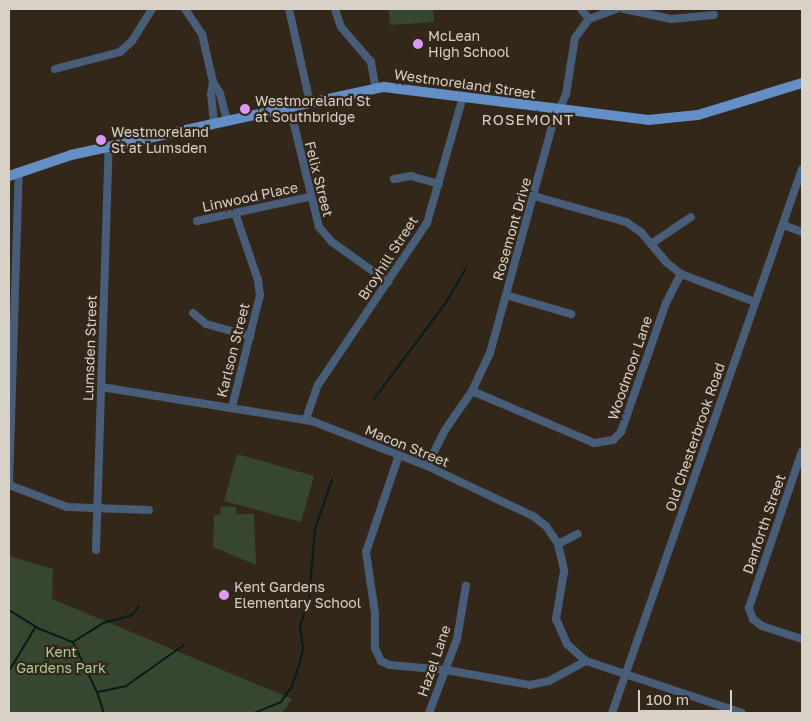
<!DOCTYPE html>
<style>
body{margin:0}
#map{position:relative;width:811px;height:722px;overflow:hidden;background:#33271a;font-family:"Golos Text",sans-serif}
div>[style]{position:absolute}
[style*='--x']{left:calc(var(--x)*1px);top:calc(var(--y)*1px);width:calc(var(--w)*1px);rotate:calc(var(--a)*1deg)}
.green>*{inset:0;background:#37462f}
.stream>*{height:2px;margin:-1px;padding:0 1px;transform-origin:1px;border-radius:1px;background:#031c1c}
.minor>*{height:8px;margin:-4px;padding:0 4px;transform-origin:4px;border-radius:4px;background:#485d78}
.major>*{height:10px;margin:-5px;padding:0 5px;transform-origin:5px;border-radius:5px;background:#638fc6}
.dots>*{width:14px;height:14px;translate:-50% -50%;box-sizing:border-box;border:2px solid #33271a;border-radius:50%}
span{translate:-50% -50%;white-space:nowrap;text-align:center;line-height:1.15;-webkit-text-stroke:4.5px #33271a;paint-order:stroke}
.poi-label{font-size:14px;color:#d8d1c8}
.left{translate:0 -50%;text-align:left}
.street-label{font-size:14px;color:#d8d1c8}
.park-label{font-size:14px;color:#a9cc96}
.neighbourhood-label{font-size:15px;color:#d8d1c8;letter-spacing:1px}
.frame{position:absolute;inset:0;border:10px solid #d8d1c8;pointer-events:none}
.scale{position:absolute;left:638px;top:690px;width:94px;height:22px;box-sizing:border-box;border:2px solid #d8d1c8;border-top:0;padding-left:6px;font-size:15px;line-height:18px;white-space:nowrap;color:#d8d1c8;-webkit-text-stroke:4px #33271a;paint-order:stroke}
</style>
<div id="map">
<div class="green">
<i style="clip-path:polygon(389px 9px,433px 9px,434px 22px,390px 25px)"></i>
<i style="clip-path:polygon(237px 454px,314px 476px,301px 522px,224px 501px)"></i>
<i style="clip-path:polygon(221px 506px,236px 507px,236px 514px,254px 514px,256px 565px,213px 547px,214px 515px,220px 515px)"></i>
<i style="clip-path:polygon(9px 556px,53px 569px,52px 599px,292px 699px,282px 713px,9px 713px)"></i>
</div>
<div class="stream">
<i style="--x:374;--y:399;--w:122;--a:-53.3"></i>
<i style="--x:447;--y:301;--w:36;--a:-60"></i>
<i style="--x:9;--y:610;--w:36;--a:32"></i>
<i style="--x:40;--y:629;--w:35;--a:22"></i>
<i style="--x:73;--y:642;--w:55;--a:64.4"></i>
<i style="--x:97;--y:692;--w:22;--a:72"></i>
<i style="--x:73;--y:642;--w:36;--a:-32"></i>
<i style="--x:103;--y:623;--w:30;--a:-15"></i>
<i style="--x:132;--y:615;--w:11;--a:-52"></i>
<i style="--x:9;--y:671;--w:52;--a:-59"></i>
<i style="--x:98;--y:692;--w:29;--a:-12"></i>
<i style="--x:126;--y:686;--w:71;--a:-35.3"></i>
<i style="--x:254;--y:713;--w:29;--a:-22"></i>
<i style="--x:281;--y:702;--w:19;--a:-55"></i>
<i style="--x:292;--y:686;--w:21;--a:-71"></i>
<i style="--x:299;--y:666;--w:18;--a:-77"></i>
<i style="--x:303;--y:648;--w:22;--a:-98"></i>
<i style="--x:300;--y:626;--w:28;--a:-72"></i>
<i style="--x:309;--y:599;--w:70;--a:-85.1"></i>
<i style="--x:315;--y:529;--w:52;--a:-70.9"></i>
</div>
<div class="minor">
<i style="--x:185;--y:9;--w:30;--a:56"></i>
<i style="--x:202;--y:34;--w:49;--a:77.1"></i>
<i style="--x:213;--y:82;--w:13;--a:58"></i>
<i style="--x:220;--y:93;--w:29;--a:76"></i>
<i style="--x:289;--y:9;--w:96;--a:77.4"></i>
<i style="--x:335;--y:9;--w:19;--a:72"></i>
<i style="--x:341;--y:27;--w:46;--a:49.4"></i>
<i style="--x:371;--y:62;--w:27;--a:80"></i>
<i style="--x:581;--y:9;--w:13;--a:51"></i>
<i style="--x:624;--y:9;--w:48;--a:12"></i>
<i style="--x:671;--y:19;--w:43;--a:-5.3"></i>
<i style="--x:55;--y:69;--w:67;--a:-14.7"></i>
<i style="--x:120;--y:52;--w:16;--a:-43"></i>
<i style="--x:132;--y:41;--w:38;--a:-58"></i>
<i style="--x:213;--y:82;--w:12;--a:99"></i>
<i style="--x:211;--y:94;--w:30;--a:84"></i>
<i style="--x:290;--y:108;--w:122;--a:76.3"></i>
<i style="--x:319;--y:227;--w:20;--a:49"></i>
<i style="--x:332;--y:242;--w:69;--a:35.5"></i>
<i style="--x:394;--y:179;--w:17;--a:-10"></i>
<i style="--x:411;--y:176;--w:29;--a:16"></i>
<i style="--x:534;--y:196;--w:96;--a:15.8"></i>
<i style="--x:626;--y:222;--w:18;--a:34"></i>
<i style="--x:641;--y:232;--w:39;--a:50"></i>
<i style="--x:666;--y:262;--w:19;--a:39"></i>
<i style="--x:681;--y:274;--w:79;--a:20.7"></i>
<i style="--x:197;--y:221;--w:115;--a:-12.1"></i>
<i style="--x:783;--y:225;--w:20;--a:20"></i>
<i style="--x:651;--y:244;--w:48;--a:-34"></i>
<i style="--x:506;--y:295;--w:68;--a:16.3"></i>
<i style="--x:193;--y:313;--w:17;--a:40"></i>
<i style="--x:206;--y:324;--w:46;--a:15.3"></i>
<i style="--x:101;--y:387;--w:214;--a:9.2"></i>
<i style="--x:312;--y:421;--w:123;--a:21.4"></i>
<i style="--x:427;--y:466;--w:117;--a:25.3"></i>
<i style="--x:533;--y:516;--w:16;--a:38"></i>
<i style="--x:546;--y:526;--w:22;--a:56"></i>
<i style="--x:558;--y:544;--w:28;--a:77"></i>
<i style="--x:564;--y:571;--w:49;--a:99.5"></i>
<i style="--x:556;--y:619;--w:27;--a:66"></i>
<i style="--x:567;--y:644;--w:25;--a:42"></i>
<i style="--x:472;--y:391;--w:133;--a:23.1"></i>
<i style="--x:594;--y:443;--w:19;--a:-9"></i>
<i style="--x:613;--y:440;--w:11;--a:-45"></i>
<i style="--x:621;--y:432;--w:137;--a:-70.8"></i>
<i style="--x:666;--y:303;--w:33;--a:-63"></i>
<i style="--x:232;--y:407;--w:115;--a:-76"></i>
<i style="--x:260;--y:295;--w:15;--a:-98"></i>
<i style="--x:258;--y:280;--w:71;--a:-108.9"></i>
<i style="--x:306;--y:419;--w:36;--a:-71"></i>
<i style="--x:318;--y:385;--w:195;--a:-56.1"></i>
<i style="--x:427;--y:223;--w:131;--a:-74.1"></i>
<i style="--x:802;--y:451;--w:166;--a:108.7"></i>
<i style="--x:749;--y:608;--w:12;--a:70"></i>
<i style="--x:753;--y:619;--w:11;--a:38"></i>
<i style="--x:762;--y:626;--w:42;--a:18"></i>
<i style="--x:399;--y:455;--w:102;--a:108.8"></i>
<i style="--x:366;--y:552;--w:62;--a:81.6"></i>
<i style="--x:375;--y:613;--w:35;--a:90"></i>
<i style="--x:375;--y:648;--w:14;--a:65"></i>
<i style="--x:381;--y:661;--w:10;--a:24"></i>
<i style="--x:390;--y:665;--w:56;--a:5.1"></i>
<i style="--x:446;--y:670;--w:85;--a:10.1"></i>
<i style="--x:530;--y:685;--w:19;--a:-12"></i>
<i style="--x:549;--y:681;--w:42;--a:-28.4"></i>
<i style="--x:586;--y:661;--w:164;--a:18.4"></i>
<i style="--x:427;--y:466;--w:40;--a:-63.4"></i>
<i style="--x:445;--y:430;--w:47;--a:-55.3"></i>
<i style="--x:472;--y:391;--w:42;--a:-64.7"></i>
<i style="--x:490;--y:353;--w:234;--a:-74.7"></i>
<i style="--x:552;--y:127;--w:36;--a:-67"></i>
<i style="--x:566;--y:94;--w:57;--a:-80.9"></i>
<i style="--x:575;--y:38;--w:24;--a:-54"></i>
<i style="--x:589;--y:19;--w:30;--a:-20"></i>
<i style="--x:9;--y:483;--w:311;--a:-88.2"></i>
<i style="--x:9;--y:485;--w:62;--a:20.8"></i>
<i style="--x:67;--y:507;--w:82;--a:2.1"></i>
<i style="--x:558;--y:544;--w:22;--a:-27"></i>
<i style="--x:96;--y:550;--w:404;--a:-88.2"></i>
<i style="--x:429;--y:713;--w:79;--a:-69.3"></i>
<i style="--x:457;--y:639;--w:54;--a:-80.4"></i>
<i style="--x:612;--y:713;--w:576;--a:-70.75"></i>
</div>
<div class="major">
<i style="--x:9;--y:176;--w:65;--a:-18.7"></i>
<i style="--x:71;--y:155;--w:320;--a:-12.3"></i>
<i style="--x:384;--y:87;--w:266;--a:7.1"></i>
<i style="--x:648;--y:120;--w:50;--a:-5.7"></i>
<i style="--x:698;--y:115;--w:109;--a:-17.1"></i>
</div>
<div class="dots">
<i style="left:418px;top:44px;background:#db99f5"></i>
<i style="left:245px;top:109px;background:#db99f5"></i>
<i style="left:101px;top:140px;background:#db99f5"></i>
<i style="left:224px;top:595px;background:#db99f5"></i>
</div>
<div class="poi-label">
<span class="left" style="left:428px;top:44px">McLean<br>High School</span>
<span class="left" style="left:255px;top:109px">Westmoreland St<br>at Southbridge</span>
<span class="left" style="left:111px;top:140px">Westmoreland<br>St at Lumsden</span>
<span class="left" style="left:234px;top:595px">Kent Gardens<br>Elementary School</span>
</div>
<div class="street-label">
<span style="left:465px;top:84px;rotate:8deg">Westmoreland Street</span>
<span style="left:319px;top:179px;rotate:76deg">Felix Street</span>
<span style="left:250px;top:197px;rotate:-12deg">Linwood Place</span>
<span style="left:512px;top:229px;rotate:-74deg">Rosemont Drive</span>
<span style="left:388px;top:258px;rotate:-57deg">Broyhill Street</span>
<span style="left:90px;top:348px;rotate:-88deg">Lumsden Street</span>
<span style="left:233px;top:350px;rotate:-76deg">Karlson Street</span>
<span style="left:630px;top:368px;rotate:-71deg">Woodmoor Lane</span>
<span style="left:695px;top:437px;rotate:-71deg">Old Chesterbrook Road</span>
<span style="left:407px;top:446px;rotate:22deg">Macon Street</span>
<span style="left:764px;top:524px;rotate:-71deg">Danforth Street</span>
<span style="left:434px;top:661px;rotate:-71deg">Hazel Lane</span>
</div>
<div class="park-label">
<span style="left:61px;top:660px">Kent<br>Gardens Park</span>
</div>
<div class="neighbourhood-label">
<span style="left:528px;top:120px">ROSEMONT</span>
</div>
<div class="frame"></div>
<div class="scale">100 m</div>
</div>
